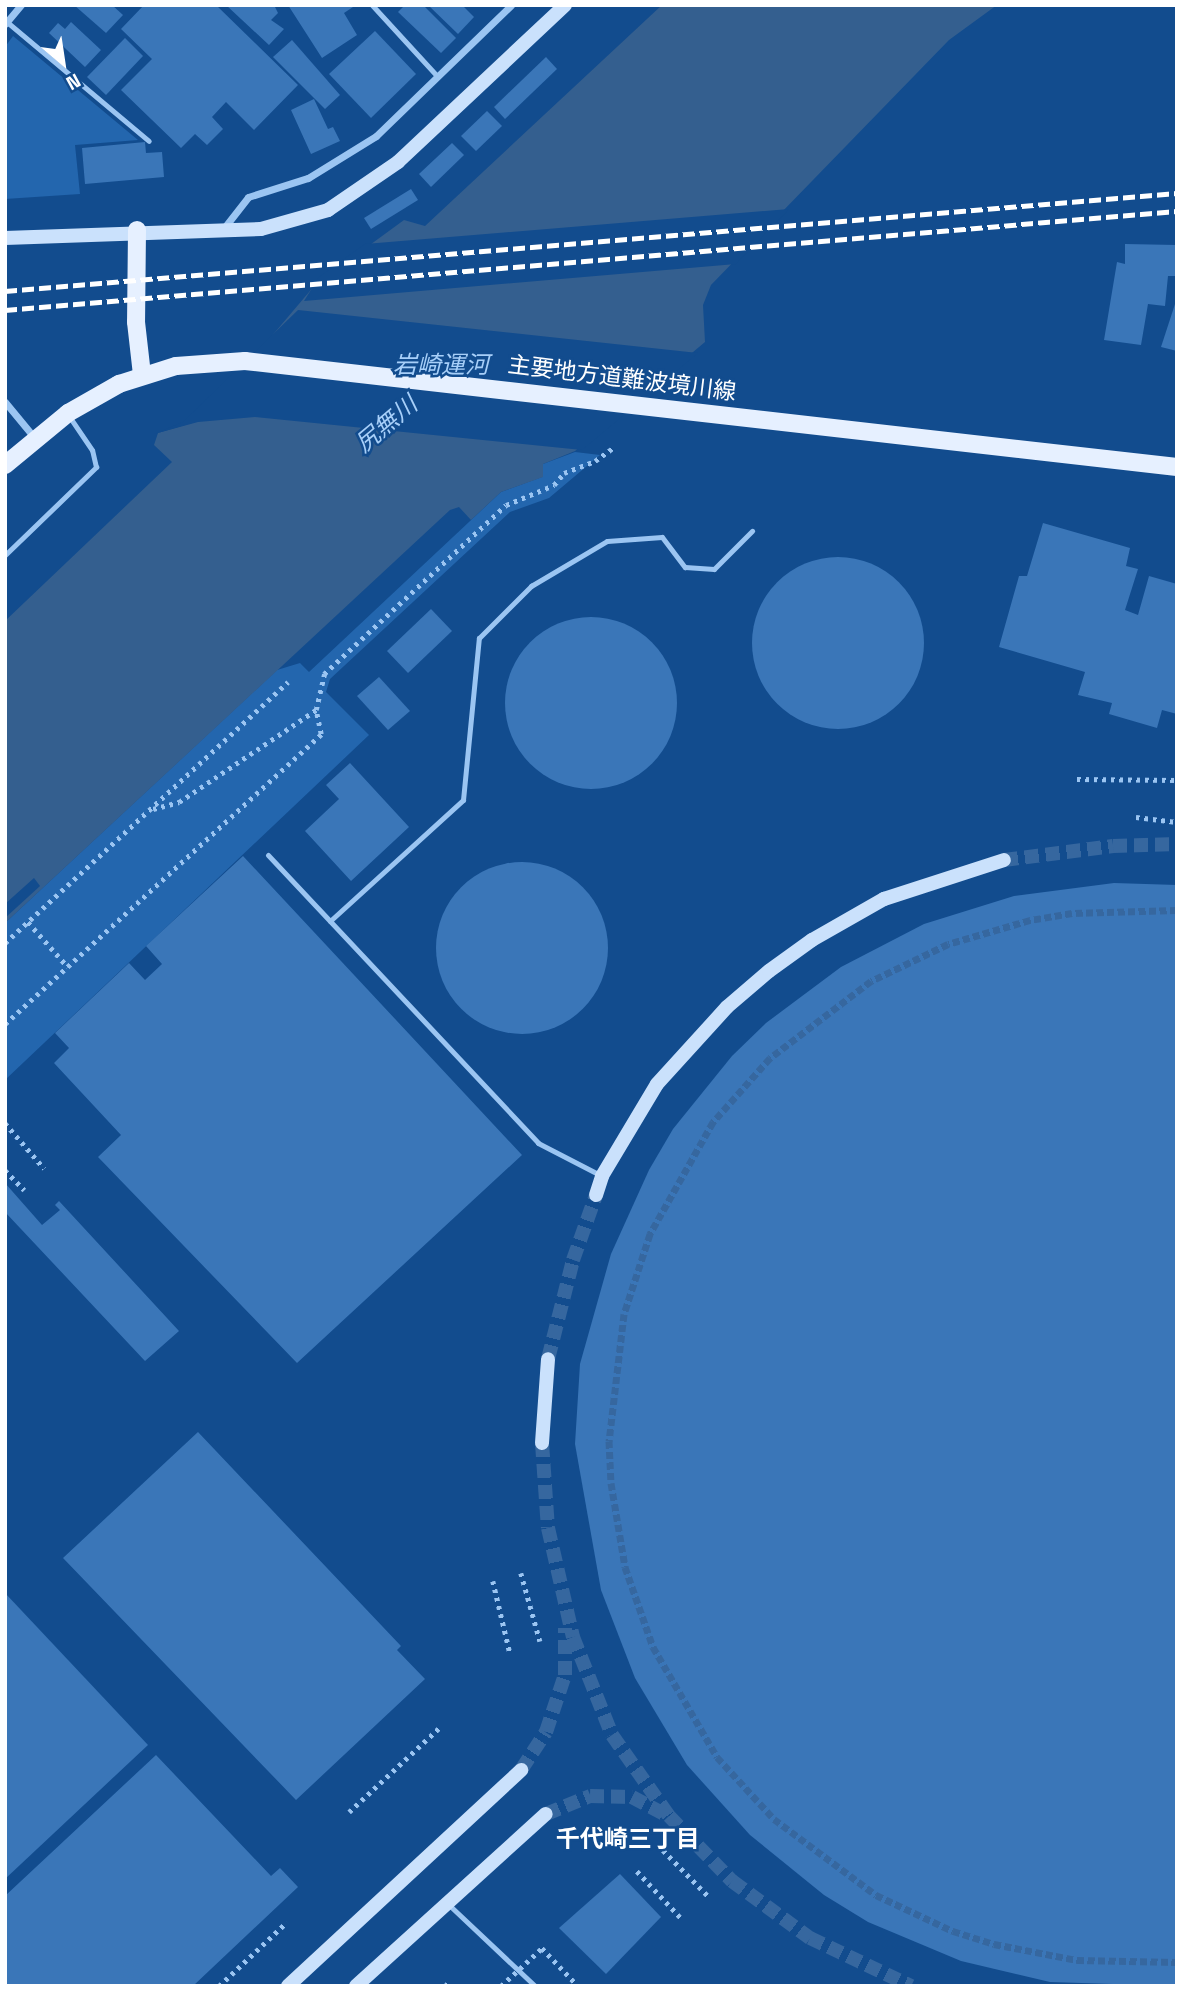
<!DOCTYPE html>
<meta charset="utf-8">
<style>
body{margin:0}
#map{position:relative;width:1182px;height:1991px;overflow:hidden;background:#124c8e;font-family:"Space Grotesk","Noto Sans JP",sans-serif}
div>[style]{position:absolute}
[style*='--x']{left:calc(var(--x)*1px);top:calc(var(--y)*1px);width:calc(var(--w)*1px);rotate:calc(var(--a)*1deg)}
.green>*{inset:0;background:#2366ae}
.water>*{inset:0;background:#345f8f}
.pier>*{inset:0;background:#124c8e}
.building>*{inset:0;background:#3a76b8}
.round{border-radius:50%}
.street-tunnel>*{height:7px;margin-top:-3.5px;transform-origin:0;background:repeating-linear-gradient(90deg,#36679f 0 7px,transparent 0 10.5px)}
.secondary-tunnel>*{height:14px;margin-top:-7px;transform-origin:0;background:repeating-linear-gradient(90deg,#36679f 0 14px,transparent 0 21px)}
.path>*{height:4.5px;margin-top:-2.25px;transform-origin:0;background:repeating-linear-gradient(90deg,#9bc5f2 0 3.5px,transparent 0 8.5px)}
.lane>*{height:5px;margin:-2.5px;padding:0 2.5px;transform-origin:2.5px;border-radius:2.5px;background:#9bc5f2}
.street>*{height:7px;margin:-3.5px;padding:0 3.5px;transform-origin:3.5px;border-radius:3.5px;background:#9bc5f2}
.secondary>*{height:14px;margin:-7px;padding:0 7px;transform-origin:7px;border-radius:7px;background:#cae1fc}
.primary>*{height:18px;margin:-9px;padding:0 9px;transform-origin:9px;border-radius:9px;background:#e6f0ff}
.rail>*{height:5px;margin-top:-2.5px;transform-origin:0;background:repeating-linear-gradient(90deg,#fff 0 12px,transparent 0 17px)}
.path-bridge>*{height:4.5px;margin-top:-2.25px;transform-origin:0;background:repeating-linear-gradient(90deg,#9bc5f2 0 3.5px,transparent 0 8.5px)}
span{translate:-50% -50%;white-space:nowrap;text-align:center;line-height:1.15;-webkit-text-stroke:5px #124c8e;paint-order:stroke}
.street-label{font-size:23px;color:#fff}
.water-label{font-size:24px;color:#a7cff9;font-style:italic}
.neighbourhood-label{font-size:24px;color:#fff;font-weight:700}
.frame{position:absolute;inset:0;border:7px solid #fff;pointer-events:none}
.north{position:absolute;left:28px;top:28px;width:70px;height:70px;-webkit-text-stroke:5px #124c8e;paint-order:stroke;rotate:151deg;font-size:19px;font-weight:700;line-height:28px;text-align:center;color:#fff}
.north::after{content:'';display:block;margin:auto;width:24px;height:32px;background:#fff;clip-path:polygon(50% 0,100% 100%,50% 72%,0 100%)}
</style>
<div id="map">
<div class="green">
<i style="clip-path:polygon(13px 36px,138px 140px,75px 145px,80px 194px,5px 199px,5px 47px)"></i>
<i style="clip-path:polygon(575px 452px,600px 455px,549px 498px,510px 512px,330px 679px,326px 692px,369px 735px,5px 1080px,5px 923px,277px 670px,300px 663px,309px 672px,501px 492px,542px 477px,543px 464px)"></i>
</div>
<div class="water">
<i style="clip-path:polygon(662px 5px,997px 5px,949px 40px,711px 285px,703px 305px,705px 342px,575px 451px,543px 464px,543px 477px,501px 492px,471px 520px,459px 507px,450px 510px,5px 923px,5px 621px,172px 462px,154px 445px,158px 433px,185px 425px,249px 363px,315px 285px,404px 220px,425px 226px)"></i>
</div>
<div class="pier">
<i style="clip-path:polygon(789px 209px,736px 264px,304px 301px,319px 277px,365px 244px)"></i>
<i style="clip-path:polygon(298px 310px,698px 353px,582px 450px,255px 417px,198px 422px,154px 434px,183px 422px)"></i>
<i style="clip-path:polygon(34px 878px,40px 886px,5px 918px,5px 904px)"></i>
</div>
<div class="building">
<i style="clip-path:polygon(74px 5px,112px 5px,123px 15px,106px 33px)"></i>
<i style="clip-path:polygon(144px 5px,216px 5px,298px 85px,254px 130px,226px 102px,212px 117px,223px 129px,207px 145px,195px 134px,181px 148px,121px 90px,152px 59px,121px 29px)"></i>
<i style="clip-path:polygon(226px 5px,274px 5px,278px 13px,271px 20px,284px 29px,269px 45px)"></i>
<i style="clip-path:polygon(288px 5px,356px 5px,344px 13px,357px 35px,322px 58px)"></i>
<i style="clip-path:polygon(405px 5px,423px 5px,456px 38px,441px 53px,398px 12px)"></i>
<i style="clip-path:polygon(428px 5px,462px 5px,474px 17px,458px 34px)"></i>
<i style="clip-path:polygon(71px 22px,101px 50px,85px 67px,49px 33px,58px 23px,65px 29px)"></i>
<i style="clip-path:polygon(375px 31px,416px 74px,371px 118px,329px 74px)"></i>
<i style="clip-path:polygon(125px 38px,143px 56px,106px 95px,87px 77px)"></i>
<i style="clip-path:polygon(292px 40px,340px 95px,325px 109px,273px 57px)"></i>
<i style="clip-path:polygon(546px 57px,557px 69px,505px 119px,494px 107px)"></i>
<i style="clip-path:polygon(314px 99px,328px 129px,333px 127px,340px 141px,311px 154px,291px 110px)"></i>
<i style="clip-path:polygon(487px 111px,502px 126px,476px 151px,461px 136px)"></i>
<i style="clip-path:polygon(145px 142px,146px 153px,162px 152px,164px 177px,85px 184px,82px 148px)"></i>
<i style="clip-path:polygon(452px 143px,464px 155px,431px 187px,419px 174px)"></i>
<i style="clip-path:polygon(411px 189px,418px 200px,371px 229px,364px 218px)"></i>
<i style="clip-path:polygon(1125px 244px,1177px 245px,1177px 276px,1168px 276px,1165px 306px,1148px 304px,1141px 345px,1104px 340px,1117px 262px,1125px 264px)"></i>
<i style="clip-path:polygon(1176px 301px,1177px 301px,1177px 351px,1161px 347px)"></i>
<i style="clip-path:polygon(1043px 523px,1130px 548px,1126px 566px,1138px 569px,1125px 610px,1138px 615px,1149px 576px,1177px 584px,1177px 714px,1162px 710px,1157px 728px,1109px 714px,1112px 703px,1078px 695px,1085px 672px,999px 647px,1019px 576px,1027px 576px)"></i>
<i class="round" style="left:752px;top:557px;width:172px;height:172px"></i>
<i style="clip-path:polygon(431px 609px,452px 631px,408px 673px,387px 651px)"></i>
<i class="round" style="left:505px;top:617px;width:172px;height:172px"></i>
<i style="clip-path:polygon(379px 677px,410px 711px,388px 730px,357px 696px)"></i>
<i style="clip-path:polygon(350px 763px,409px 827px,351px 881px,305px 831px,339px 799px,326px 785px)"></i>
<i style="clip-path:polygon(243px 856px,522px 1155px,297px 1363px,98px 1157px,121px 1135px,54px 1063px,69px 1048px,55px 1033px,129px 963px,145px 980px,162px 964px,146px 946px)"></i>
<i class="round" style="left:436px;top:862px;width:172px;height:172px"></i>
<i style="clip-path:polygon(1114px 883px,1177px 885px,1175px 1986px,1050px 1982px,961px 1961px,868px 1922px,824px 1895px,750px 1835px,687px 1765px,635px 1678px,601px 1590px,575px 1444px,580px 1364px,611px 1254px,649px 1170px,673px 1129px,732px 1056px,766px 1023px,841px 967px,924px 924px,1014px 896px)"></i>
<i style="clip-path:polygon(5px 1183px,42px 1225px,60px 1210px,55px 1205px,59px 1201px,179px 1331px,145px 1361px,5px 1212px)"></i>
<i style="clip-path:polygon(198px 1432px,401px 1646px,397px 1650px,425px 1679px,296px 1800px,63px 1558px)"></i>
<i style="clip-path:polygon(5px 1593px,148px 1745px,5px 1879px)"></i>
<i style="clip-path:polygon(156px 1755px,271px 1876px,280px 1868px,298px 1887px,193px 1986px,5px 1986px,5px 1896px)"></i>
<i style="clip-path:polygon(620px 1874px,661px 1917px,606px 1974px,559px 1928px)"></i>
</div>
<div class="street-tunnel">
<i style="--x:1177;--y:910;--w:105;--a:178.4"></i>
<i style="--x:1072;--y:913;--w:43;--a:170.5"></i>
<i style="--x:1030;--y:920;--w:85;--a:163.7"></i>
<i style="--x:948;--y:944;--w:85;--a:154.3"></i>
<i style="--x:871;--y:981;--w:127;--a:142.7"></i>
<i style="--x:770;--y:1058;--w:86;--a:131.7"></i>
<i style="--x:713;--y:1122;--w:129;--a:119.4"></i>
<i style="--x:650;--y:1234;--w:84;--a:108"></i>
<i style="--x:624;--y:1314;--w:128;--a:96.7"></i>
<i style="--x:609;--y:1441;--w:42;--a:87.3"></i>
<i style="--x:611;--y:1483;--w:85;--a:80.5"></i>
<i style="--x:625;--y:1567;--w:85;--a:70.7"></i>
<i style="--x:653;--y:1647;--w:127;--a:59.8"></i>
<i style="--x:717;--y:1757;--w:84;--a:47.4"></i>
<i style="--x:774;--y:1819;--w:127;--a:36.7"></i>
<i style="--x:876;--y:1895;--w:85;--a:25.1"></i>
<i style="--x:953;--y:1931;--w:43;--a:17.6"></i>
<i style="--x:994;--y:1944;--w:85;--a:10.9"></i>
<i style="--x:1077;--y:1960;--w:100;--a:1.1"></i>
</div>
<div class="secondary-tunnel">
<i style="--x:1004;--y:860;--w:110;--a:-7.3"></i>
<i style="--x:1113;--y:846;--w:64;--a:-1.8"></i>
<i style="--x:548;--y:1359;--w:102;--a:-75.8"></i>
<i style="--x:573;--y:1260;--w:69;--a:-70.5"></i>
<i style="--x:542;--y:1443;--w:85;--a:86"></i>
<i style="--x:548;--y:1528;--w:112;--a:77.1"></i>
<i style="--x:573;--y:1637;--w:105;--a:68.3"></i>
<i style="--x:612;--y:1735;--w:99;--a:54.9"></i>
<i style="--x:669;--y:1816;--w:91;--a:45.9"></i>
<i style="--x:732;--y:1881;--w:97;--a:36.2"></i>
<i style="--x:810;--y:1938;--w:112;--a:25.4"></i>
<i style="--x:521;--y:1770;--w:45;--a:-56.7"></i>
<i style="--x:546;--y:1732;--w:60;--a:-71.6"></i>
<i style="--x:565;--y:1675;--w:47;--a:-90"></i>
<i style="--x:546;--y:1814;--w:48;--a:-22.2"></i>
<i style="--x:590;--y:1796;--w:42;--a:1.4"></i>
<i style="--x:632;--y:1797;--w:36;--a:28"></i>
</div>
<div class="path">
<i style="--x:1077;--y:779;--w:100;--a:0.6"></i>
<i style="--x:153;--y:809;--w:27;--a:-15"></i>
<i style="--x:179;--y:802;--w:165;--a:-33.9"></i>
<i style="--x:1136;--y:817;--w:41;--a:7"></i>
<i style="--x:28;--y:922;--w:60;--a:48.4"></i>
<i style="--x:5;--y:943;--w:385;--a:-42.7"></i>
<i style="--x:5;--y:1024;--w:429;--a:-42.5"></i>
<i style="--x:321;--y:734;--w:25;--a:-102"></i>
<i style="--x:316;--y:710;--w:37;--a:-77"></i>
<i style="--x:324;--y:674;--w:248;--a:-42.9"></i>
<i style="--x:506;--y:505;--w:52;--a:-22.6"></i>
<i style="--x:554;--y:485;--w:16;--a:-50"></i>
<i style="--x:564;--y:473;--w:33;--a:-21"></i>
<i style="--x:595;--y:461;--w:24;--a:-36"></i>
<i style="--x:5;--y:1123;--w:60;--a:49.1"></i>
<i style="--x:5;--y:1170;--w:28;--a:46"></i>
<i style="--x:521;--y:1573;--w:71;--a:74.4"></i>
<i style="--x:493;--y:1581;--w:74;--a:76.7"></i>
<i style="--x:349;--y:1812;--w:125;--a:-43"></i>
<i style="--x:663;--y:1850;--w:67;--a:45.6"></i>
<i style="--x:637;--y:1871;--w:64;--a:46.9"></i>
<i style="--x:542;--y:1948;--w:52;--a:46.5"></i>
<i style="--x:219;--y:1986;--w:93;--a:-43.3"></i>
<i style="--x:445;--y:1986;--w:4;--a:-45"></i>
</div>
<div class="lane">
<i style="--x:372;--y:5;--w:96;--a:47.5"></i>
<i style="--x:7;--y:22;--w:185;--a:40"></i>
<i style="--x:5;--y:555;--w:127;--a:-44"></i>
<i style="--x:96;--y:467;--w:17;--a:-103"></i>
<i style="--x:92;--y:450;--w:41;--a:-124.1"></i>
<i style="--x:268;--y:855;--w:395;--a:46.8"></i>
<i style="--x:538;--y:1143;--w:72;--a:27.3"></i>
<i style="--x:330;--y:921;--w:180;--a:-42.3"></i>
<i style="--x:463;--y:800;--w:163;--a:-84.4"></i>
<i style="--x:479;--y:638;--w:74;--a:-45"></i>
<i style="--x:531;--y:586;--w:88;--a:-30.6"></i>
<i style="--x:607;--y:541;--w:55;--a:-4.2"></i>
<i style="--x:662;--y:537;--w:38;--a:53"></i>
<i style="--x:685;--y:567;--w:29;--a:4"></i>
<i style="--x:714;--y:569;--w:54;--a:-45"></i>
<i style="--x:448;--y:1904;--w:120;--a:43.3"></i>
</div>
<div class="street">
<i style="--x:5;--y:24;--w:25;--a:-50"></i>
<i style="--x:224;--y:228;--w:39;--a:-52"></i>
<i style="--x:248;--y:197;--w:63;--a:-17.6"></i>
<i style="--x:308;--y:178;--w:80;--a:-31.7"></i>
<i style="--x:376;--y:136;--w:188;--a:-44.1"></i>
<i style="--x:5;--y:402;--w:45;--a:50.4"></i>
</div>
<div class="secondary">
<i style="--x:5;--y:238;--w:256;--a:-2"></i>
<i style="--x:261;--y:229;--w:70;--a:-15.8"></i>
<i style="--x:328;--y:210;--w:85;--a:-34.4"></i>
<i style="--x:398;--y:162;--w:229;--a:-43.2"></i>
<i style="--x:596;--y:1195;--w:20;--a:-72"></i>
<i style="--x:602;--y:1176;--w:107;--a:-59.1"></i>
<i style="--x:657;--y:1084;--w:104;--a:-47.7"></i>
<i style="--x:727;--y:1007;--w:55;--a:-40.6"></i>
<i style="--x:769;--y:971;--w:53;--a:-35.8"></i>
<i style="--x:812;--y:940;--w:83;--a:-29.7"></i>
<i style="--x:884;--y:899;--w:126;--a:-18"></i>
<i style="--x:542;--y:1443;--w:84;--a:-85.9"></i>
<i style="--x:288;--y:1986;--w:318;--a:-42.8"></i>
<i style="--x:356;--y:1986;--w:256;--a:-42.2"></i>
</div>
<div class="primary">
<i style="--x:137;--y:230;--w:92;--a:90.6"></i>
<i style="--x:136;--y:322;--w:53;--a:83.5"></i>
<i style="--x:5;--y:465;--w:82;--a:-39.5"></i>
<i style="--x:68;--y:413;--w:59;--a:-29.6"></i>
<i style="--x:119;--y:384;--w:60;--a:-17.5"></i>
<i style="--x:176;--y:366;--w:69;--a:-4.1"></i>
<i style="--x:245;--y:361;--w:938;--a:6.49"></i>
</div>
<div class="rail">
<i style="--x:5;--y:291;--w:1176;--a:-4.78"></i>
<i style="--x:5;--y:310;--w:1176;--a:-4.83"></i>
</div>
<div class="path-bridge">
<i style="--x:501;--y:1986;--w:56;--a:-42.8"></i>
</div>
<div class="street-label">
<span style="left:622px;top:378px;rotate:7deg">主要地方道難波境川線</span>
</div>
<div class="water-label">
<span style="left:441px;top:365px">岩崎運河</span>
<span style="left:386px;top:424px;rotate:-40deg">尻無川</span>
</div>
<div class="neighbourhood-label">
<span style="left:628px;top:1839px">千代崎三丁目</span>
</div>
<div class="frame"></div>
<div class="north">N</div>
</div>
